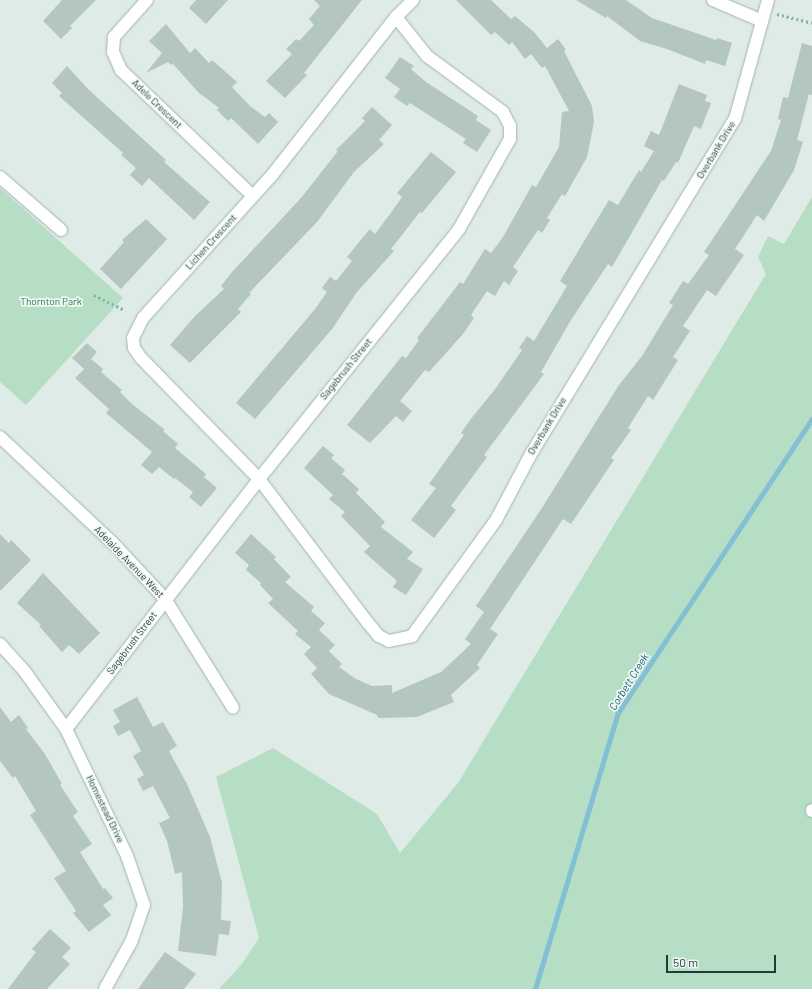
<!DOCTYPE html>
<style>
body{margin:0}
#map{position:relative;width:812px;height:989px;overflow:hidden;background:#dfebe7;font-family:Barlow,sans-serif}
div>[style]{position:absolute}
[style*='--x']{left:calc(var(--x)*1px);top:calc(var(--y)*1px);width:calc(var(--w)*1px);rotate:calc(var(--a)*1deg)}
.green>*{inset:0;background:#b6dec5}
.stream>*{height:4.5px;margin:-2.25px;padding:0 2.25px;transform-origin:2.25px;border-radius:2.25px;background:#83c0d4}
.building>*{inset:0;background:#b4c6c0}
.path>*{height:2.5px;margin-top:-1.25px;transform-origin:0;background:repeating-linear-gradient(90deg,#7eb1a5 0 2px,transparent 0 5px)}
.roads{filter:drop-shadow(0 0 1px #a2b3af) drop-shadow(0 0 1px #a2b3af)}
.minor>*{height:12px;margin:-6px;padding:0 6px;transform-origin:6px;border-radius:6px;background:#fff}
span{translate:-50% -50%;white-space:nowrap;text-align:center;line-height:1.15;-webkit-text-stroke:3.5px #f0f8f4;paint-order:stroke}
.street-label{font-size:10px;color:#1f3c37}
.park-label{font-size:10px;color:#27754c}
.water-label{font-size:11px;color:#16617b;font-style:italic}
.scale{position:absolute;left:666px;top:955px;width:110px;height:18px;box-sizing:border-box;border:2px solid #1f3c37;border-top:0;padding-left:5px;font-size:12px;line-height:14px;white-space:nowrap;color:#1f3c37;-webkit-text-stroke:3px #f0f8f4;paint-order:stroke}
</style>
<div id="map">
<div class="green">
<i style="clip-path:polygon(0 188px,123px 298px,26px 405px,0 382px)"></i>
<i style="clip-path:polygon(812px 197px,812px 989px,219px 989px,242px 964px,259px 938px,216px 777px,273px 748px,377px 814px,400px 853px,458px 783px,766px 274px,758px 257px,768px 236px,784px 244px)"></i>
</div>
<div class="stream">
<i style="--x:535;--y:989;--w:288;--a:-73.3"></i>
<i style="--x:618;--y:713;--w:352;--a:-56.6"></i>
</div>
<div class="building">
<i style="clip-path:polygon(62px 0,96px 0,70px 26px,72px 28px,61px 39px,43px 21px)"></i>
<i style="clip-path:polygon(196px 0,228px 0,206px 24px,189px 8px)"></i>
<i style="clip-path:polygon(314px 0,362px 0,304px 73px,307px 75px,285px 98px,266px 81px,292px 54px,286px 49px,296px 39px,299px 41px,314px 25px,309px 19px,320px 6px)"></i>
<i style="clip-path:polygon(456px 0,491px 0,511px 19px,515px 16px,534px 32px,547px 48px,558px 39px,566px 50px,564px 51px,592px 106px,594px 122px,587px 157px,565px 196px,562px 194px,547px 218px,550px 220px,542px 233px,538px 230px,513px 267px,518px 271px,509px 285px,504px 281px,495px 296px,487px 291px,471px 315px,474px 318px,463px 334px,429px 372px,425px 370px,400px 401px,412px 411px,403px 422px,396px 416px,370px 443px,347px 425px,402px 356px,406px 358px,419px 340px,417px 338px,460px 282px,463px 284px,485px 249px,491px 253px,503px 237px,532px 185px,536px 187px,559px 147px,562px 112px,569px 111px,545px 66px,542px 68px,531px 54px,525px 59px,512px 42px,509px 45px,495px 32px,491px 35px)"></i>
<i style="clip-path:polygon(576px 0,626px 0,652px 18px,716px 40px,717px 38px,732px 43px,725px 66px,706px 60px,705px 64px,667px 49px,640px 41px,607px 16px,606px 18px)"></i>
<i style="clip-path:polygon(166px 24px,190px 53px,195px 48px,209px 63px,212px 60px,237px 82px,232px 87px,250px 106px,265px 117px,269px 113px,278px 122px,258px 144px,231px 118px,228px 121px,217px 110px,219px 108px,199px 93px,173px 64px,171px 65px,168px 62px,146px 73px,162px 53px,149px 41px)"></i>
<i style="clip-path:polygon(802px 43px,812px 46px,812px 95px,809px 94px,797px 140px,803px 142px,794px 170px,764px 221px,757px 215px,735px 249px,744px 255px,716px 296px,707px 290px,683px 326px,690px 331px,673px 357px,678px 360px,653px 400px,648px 396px,628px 428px,631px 430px,611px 458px,614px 460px,571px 524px,563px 519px,490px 629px,498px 634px,477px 665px,480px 668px,451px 695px,454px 702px,417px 717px,378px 718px,377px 715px,329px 694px,311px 674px,317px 668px,304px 654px,311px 647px,295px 634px,298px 631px,268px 603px,273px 599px,260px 585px,261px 583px,246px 570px,249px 565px,235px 553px,251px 534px,276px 557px,274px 559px,291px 577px,285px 582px,314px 607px,311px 611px,325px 623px,319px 630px,335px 645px,329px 651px,342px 664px,339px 667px,356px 679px,372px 686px,392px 685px,392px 693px,441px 672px,471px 644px,465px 639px,484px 612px,476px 606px,540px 511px,619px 385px,642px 356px,673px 305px,669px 303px,683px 281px,688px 284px,709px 255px,704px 252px,771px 151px,781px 120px,778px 119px,783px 97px,788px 98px)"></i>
<i style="clip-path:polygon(400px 57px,414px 66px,411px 69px,426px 82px,478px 116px,476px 120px,491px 130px,477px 152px,463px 143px,466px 139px,410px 103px,407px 106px,394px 97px,400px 89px,385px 78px)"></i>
<i style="clip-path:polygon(67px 66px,88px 89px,166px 160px,164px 162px,210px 202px,194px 220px,149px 178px,142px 186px,130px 175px,136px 168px,121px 155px,123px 153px,59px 96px,62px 93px,52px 83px)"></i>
<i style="clip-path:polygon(679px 84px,707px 95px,705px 101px,711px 103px,701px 129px,694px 126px,678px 163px,676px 162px,664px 181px,662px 180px,612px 267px,608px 264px,571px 320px,541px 372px,544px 374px,484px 455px,487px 457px,451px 506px,456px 510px,434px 538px,411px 520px,436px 488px,429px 484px,464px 435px,461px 433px,470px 420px,496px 388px,522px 350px,519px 348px,527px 336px,534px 341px,567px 286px,560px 281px,609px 200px,618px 205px,639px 170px,641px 172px,654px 151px,644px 146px,651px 131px,659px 135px)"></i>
<i style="clip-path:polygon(372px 107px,392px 125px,379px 140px,384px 144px,354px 172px,317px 222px,249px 293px,251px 294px,238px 309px,241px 312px,190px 363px,170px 345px,195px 316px,224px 289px,221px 286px,232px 272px,301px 198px,338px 151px,336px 150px,365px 121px,362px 118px)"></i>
<i style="clip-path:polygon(431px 152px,456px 172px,422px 213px,420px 212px,391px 249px,394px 251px,357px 292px,332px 329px,255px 419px,236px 403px,315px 309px,327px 292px,322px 288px,330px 277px,336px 281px,352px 261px,347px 257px,363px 237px,370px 229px,375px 234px,390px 214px,402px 197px,397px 193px)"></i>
<i style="clip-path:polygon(146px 219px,167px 239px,121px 289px,100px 269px,124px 242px,122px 240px)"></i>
<i style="clip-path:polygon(87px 343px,97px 352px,91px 359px,103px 369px,101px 372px,122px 390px,120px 392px,132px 404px,165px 430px,163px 431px,178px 444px,175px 448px,206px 474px,204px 477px,217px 488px,201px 507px,189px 497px,193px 492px,175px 478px,174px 479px,159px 467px,152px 474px,141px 465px,152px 452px,106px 413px,109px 409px,75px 378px,84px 369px,72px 358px)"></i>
<i style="clip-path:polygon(323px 446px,334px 455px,331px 458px,345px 470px,342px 474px,359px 489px,356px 493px,385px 522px,381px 527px,413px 552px,407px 559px,423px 569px,406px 595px,393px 587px,397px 581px,364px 552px,370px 546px,341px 516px,345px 512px,329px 499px,333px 495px,304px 468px)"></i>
<i style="clip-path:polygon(0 534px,9px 543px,11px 540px,31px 560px,0 591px)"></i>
<i style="clip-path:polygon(43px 573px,100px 633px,79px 654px,69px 645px,62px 652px,39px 626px,41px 625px,17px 603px)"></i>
<i style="clip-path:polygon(137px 697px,153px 727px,163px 722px,177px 746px,169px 751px,187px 784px,210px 837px,222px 883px,221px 920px,231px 921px,229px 935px,219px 934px,216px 956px,178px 951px,183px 907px,182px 872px,175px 874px,167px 841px,159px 823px,170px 818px,153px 786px,143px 791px,137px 779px,144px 775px,133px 756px,141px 751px,130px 730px,118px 736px,113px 726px,120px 722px,113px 710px)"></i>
<i style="clip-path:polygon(0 707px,11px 722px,19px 715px,28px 728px,26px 729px,45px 754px,62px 784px,60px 785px,78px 812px,73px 816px,92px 844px,80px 852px,103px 889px,105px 888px,113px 898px,103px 905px,111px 915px,89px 932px,73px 913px,76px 911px,54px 878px,66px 871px,30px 815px,36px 811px,15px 776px,13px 778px,0 761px)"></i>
<i style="clip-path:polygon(50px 929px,71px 948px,62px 957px,70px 964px,47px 989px,8px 989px,36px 952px,32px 949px)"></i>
<i style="clip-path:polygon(165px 952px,196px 974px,184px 989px,138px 989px)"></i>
</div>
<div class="path">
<i style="--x:777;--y:14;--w:36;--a:14"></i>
<i style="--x:94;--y:295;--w:34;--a:26"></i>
</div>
<div class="roads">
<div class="minor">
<i style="--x:147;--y:0;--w:50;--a:131.7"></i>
<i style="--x:114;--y:37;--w:15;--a:94"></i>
<i style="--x:113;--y:52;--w:20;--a:66"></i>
<i style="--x:121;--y:70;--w:182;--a:43.7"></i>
<i style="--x:413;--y:0;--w:24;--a:135"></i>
<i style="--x:396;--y:17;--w:199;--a:128.1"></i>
<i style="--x:273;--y:174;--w:194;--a:132.1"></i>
<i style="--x:143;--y:318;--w:22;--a:117"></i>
<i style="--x:133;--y:338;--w:10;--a:84"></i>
<i style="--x:134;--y:348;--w:12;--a:55"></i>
<i style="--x:141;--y:358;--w:169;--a:45.7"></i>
<i style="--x:259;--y:479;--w:181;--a:52.9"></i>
<i style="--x:368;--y:623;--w:17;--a:50"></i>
<i style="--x:379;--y:636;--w:11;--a:27"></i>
<i style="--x:389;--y:641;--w:24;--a:-12"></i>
<i style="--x:412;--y:636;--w:143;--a:-54.1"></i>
<i style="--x:496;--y:520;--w:75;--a:-62.1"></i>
<i style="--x:531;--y:454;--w:392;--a:-58.7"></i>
<i style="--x:735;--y:119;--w:123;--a:-74.5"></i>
<i style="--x:713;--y:0;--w:53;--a:23.2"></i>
<i style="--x:0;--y:177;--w:81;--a:41"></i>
<i style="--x:0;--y:437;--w:154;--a:43.2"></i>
<i style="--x:112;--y:542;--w:78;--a:47.1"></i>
<i style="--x:165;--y:599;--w:128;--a:58"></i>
<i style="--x:0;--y:644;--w:38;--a:48"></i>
<i style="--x:25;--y:672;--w:70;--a:54.3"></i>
<i style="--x:66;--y:729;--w:141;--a:64.3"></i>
<i style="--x:127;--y:856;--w:52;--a:70.9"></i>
<i style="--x:144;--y:905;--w:39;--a:109"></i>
<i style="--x:131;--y:942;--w:54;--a:119"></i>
<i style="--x:66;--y:729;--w:316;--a:-52.3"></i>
<i style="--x:259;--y:479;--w:320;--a:-51.3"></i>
<i style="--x:459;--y:229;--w:103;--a:-60.5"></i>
<i style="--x:510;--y:139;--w:13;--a:-90"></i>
<i style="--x:510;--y:126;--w:16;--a:-117"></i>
<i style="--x:503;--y:112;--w:94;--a:-143.6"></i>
<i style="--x:427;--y:56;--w:50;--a:-128.5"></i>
<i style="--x:812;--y:810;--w:1;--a:90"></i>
</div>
</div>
<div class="street-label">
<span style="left:157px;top:104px;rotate:44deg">Adele Crescent</span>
<span style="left:716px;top:150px;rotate:-59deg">Overbank Drive</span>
<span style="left:211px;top:242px;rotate:-48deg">Lichen Crescent</span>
<span style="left:346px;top:369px;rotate:-51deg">Sagebrush Street</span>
<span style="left:547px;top:426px;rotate:-59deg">Overbank Drive</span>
<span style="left:129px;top:562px;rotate:46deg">Adelaide Avenue West</span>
<span style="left:132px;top:643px;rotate:-53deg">Sagebrush Street</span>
<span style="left:105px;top:809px;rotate:64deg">Homestead Drive</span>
</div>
<div class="park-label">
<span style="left:51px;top:302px">Thornton Park</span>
</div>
<div class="water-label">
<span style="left:629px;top:682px;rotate:-58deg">Corbett Creek</span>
</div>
<div class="scale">50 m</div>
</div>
